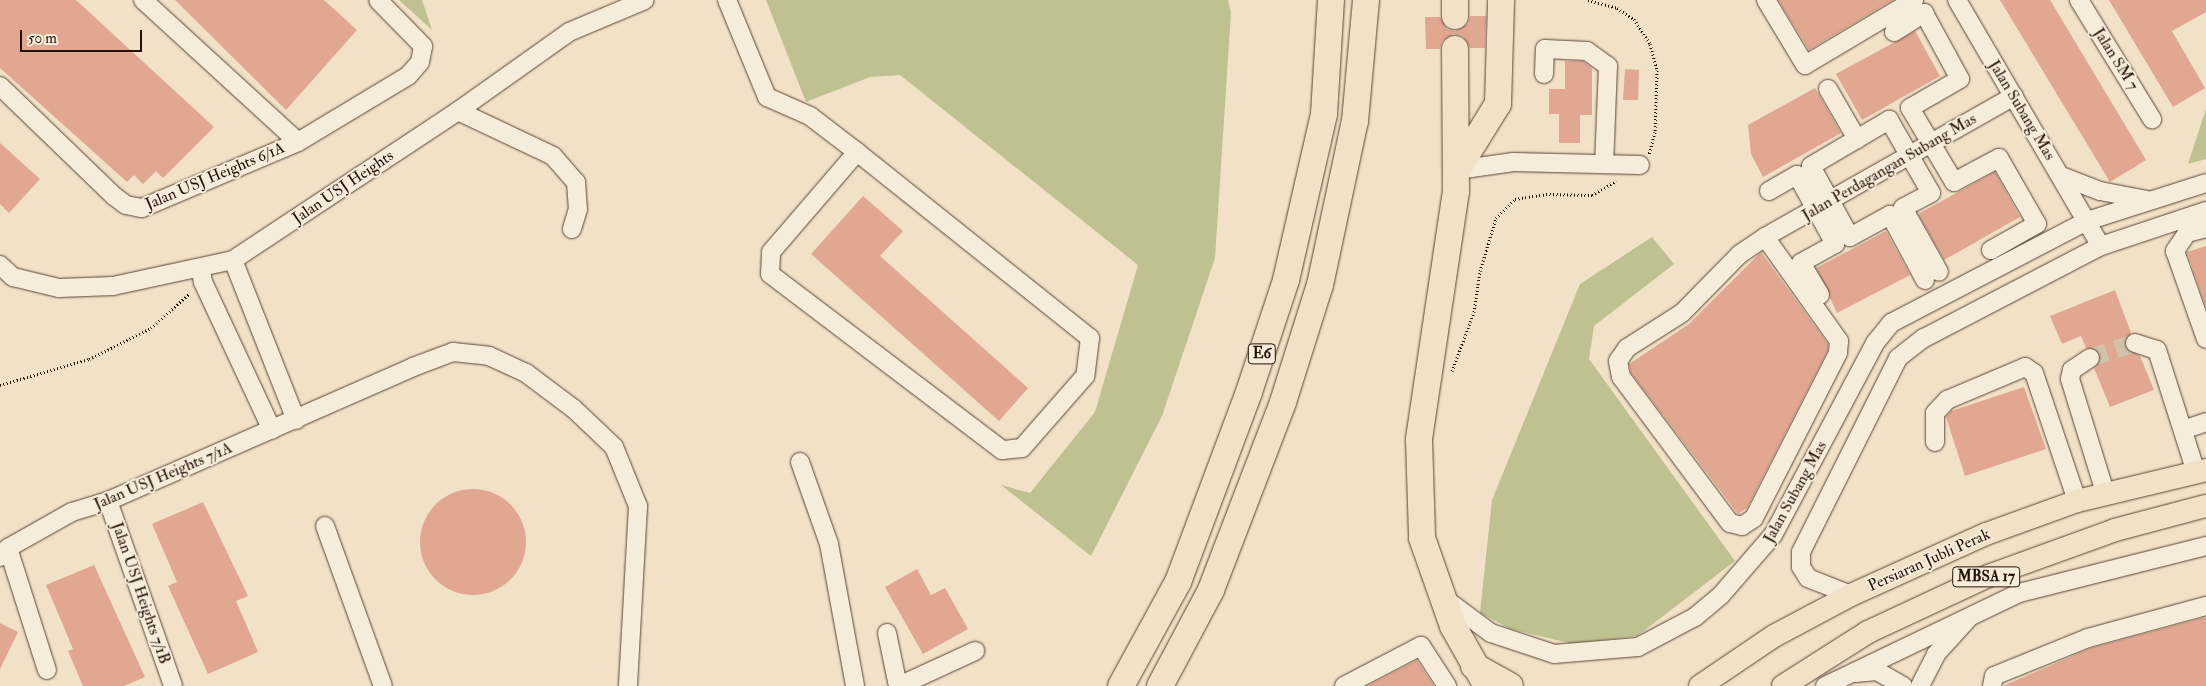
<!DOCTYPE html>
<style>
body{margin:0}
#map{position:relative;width:2206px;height:686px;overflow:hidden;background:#f1e1c6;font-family:"IM FELL Double Pica",serif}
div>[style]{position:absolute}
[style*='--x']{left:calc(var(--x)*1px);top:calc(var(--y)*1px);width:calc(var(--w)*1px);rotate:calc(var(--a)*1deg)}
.green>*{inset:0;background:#bfc191}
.building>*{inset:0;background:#e1a791}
.round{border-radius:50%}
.minor-tunnel>*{height:18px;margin-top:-9px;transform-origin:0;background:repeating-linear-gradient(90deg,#d2c2a9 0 18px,transparent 0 27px)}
.path>*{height:3px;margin-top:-1.5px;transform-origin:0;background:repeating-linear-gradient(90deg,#251106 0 1px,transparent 0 3.5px)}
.roads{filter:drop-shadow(0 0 1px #584536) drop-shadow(0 0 1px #584536)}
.minor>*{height:18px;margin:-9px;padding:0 9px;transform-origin:9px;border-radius:9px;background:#f6ecda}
.major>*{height:22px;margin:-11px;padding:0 11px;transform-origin:11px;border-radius:11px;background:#f1e1c6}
.highway>*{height:26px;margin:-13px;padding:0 13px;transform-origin:13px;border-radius:13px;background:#f1e1c6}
span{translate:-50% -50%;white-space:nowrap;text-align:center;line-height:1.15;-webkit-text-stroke:4px #f6ecda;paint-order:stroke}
.shield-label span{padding:1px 4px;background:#f6ecda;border:1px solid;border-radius:4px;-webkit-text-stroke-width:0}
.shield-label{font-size:15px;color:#251106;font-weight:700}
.street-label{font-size:16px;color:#251106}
.scale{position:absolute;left:20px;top:30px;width:122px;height:22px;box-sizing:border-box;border:2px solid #251106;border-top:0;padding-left:6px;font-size:15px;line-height:18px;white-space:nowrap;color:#251106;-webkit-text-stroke:4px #f6ecda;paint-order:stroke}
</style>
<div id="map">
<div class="green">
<i style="clip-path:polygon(399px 0,422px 0,432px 30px)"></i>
<i style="clip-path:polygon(766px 0,1228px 0,1231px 12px,1215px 258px,1162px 416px,1091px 556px,1001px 485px,1030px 493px,1095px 412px,1138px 265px,900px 75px,870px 77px,806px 102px)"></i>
<i style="clip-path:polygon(2206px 109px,2206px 159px,2188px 164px)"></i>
<i style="clip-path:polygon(1652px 237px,1674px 264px,1594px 326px,1589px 359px,1735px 561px,1637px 636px,1573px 644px,1511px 629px,1480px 613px,1492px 500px,1580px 284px)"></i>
</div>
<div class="building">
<i style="clip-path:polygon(0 0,76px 0,214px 127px,163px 178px,156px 171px,143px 184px,134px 175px,127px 182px,0 68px)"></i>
<i style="clip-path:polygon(175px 0,324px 0,357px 30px,286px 110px)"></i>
<i style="clip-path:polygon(1778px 0,1893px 0,1809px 50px)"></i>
<i style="clip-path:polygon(2000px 0,2050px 0,2146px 160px,2110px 182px)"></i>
<i style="clip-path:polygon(2109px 0,2206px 0,2206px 12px,2172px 31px,2205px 88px,2173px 107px)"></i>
<i style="clip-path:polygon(1470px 16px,1486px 16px,1485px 48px,1470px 48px,1463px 36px,1454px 34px,1442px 41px,1440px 49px,1426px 49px,1425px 17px,1440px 17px,1447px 29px,1455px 31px,1468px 24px)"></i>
<i style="clip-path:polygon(1915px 31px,1940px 76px,1862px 120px,1836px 74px)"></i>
<i style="clip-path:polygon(1565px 61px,1583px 61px,1592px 68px,1592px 115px,1580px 115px,1580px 143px,1559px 143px,1559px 114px,1549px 114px,1549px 89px,1565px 89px)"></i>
<i style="clip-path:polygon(1625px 69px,1639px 70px,1638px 100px,1623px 100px)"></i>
<i style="clip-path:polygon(1815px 88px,1841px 133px,1763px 177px,1751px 154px,1748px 125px)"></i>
<i style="clip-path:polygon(0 143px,40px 179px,9px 213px,0 204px)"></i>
<i style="clip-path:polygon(1995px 172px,2020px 217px,1944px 260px,1918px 214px)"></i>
<i style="clip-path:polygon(863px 196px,903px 231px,880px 256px,1028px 388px,999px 421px,811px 254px)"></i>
<i style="clip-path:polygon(1886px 231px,1910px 275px,1837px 313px,1816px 268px)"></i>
<i style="clip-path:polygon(2206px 246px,2206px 305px,2205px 305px,2187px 252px)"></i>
<i style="clip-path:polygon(1761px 252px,1828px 344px,1828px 350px,1747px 508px,1738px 514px,1631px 373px,1629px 364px,1689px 324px)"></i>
<i style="clip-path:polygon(2115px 290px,2131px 333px,2125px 346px,2140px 356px,2154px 390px,2110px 407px,2094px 368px,2100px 362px,2099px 353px,2086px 348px,2081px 336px,2062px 344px,2050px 316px)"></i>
<i style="clip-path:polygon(2024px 387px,2046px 449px,1965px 476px,1946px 417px,1951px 411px)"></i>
<i class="round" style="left:420px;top:489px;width:106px;height:106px"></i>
<i style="clip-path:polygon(203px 502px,248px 596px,236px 601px,258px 652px,208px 674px,168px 586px,177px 582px,152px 524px)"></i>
<i style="clip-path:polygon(94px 565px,145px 677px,124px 686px,83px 686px,68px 651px,73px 649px,46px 585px)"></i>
<i style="clip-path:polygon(917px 569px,931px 595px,945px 588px,968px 629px,923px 654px,885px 587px)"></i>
<i style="clip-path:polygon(2206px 617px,2206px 686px,2003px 686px,2091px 648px)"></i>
<i style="clip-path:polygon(0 623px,18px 632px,0 669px)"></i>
<i style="clip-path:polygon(1417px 660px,1434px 686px,1367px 686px)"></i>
</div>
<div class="minor-tunnel">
<i style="--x:2090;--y:358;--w:47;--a:-18.4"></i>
</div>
<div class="path">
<i style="--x:1588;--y:0;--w:30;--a:15"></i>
<i style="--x:1617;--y:8;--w:20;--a:33"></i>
<i style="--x:1634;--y:19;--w:30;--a:57"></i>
<i style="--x:1650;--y:44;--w:27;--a:75"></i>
<i style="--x:1657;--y:70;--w:62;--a:91.8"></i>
<i style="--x:1655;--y:132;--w:23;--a:105"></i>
<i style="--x:1452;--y:371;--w:63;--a:-69.6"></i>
<i style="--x:1474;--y:312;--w:41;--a:-81.7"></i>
<i style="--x:1480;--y:271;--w:55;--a:-73.2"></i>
<i style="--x:1496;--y:218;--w:27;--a:-45"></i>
<i style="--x:1515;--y:199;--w:31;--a:-9"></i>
<i style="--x:1546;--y:194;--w:46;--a:1.2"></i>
<i style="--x:1592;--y:195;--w:28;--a:-30"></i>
<i style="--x:0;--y:385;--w:93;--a:-16.3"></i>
<i style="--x:89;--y:359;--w:69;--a:-26.6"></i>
<i style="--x:151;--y:328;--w:52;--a:-41.9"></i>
</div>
<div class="roads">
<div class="minor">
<i style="--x:143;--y:0;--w:210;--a:42.5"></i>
<i style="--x:727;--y:0;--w:105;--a:67.6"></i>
<i style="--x:767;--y:97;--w:47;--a:23.8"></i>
<i style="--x:810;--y:116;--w:59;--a:37.5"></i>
<i style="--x:857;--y:152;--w:298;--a:38.6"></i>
<i style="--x:1090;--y:338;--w:38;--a:97"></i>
<i style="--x:1085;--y:376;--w:96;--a:131.2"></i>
<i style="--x:1022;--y:448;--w:20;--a:174"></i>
<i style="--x:1002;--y:450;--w:291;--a:-142.8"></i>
<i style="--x:770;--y:274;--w:22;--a:-87"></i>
<i style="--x:771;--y:252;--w:132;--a:-49.3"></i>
<i style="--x:1766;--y:0;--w:76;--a:59"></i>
<i style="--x:1805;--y:65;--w:127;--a:-30.8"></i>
<i style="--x:1957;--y:0;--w:285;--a:59.7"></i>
<i style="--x:2079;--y:0;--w:140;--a:58.5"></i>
<i style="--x:1894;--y:32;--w:36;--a:-32"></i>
<i style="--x:1924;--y:13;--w:75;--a:61.4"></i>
<i style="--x:1960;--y:79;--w:58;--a:149.9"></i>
<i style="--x:1910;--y:108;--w:86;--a:59.3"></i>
<i style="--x:1954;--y:182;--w:51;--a:-28.1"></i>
<i style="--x:1999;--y:158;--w:76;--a:60.1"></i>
<i style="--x:2037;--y:224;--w:53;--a:150.5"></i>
<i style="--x:1544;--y:74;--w:25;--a:-88"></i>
<i style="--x:1545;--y:49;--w:42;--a:2.7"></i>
<i style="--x:1587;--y:51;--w:26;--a:36"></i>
<i style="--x:1608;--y:66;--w:98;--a:92.3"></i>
<i style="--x:0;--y:86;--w:158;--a:44"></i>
<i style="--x:114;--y:196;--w:15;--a:37"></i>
<i style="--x:126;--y:205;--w:16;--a:11"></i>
<i style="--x:142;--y:208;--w:169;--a:-22.9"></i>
<i style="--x:298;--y:142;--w:128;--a:-31"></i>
<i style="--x:408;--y:76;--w:18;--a:-49"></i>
<i style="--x:420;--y:62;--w:16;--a:-79"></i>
<i style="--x:423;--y:46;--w:64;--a:-134.4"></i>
<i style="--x:1828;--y:89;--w:58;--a:59.9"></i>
<i style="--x:458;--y:111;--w:105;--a:25.3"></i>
<i style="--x:553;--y:156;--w:35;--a:49"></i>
<i style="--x:576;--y:182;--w:27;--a:86"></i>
<i style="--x:578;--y:209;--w:21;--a:107"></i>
<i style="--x:1457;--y:170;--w:57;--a:-8.1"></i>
<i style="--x:1513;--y:162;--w:127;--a:1.4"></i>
<i style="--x:2061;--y:176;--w:42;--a:21"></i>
<i style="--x:2100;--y:191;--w:48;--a:10.8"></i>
<i style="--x:1769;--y:191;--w:32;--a:-30"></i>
<i style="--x:1797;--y:175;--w:79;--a:61.2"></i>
<i style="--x:1835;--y:244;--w:39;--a:151"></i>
<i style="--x:1801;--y:263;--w:37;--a:59"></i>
<i style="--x:2206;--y:228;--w:20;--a:165"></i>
<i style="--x:2187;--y:233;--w:22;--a:124"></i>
<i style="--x:2175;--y:251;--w:93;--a:70.6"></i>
<i style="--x:1765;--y:237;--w:128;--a:54.6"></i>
<i style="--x:1839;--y:341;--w:12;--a:95"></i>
<i style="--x:1838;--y:353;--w:185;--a:117"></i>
<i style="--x:1754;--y:518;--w:14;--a:146"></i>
<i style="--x:1742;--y:526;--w:12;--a:-166"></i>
<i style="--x:1730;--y:523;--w:182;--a:-126.7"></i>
<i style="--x:1621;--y:377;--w:16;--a:-101"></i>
<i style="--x:1618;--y:361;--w:16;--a:-55"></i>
<i style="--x:1627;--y:348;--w:65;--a:-32.5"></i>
<i style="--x:1682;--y:313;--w:83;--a:-45.5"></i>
<i style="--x:1740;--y:254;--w:30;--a:-34"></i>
<i style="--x:1765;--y:237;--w:286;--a:-29.5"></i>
<i style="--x:233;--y:260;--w:172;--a:68.5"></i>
<i style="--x:0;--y:265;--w:18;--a:43"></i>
<i style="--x:13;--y:277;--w:47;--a:13.4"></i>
<i style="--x:59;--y:288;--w:54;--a:-2.1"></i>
<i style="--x:113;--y:286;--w:123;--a:-12.2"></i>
<i style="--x:233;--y:260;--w:270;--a:-33.5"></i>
<i style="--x:458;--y:111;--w:136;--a:-35.4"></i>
<i style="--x:569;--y:32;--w:82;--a:-22.8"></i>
<i style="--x:201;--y:270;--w:12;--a:81"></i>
<i style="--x:203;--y:282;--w:163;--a:65"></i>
<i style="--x:1925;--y:280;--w:74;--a:-118.3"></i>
<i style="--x:1890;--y:215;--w:46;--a:151.2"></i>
<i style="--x:1850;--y:237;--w:81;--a:-118.8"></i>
<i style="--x:1811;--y:166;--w:91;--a:-30.5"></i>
<i style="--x:1889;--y:120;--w:84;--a:60.1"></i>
<i style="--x:1931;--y:193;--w:32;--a:152"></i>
<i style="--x:1903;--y:208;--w:73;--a:60.6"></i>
<i style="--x:2135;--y:343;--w:23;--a:18"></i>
<i style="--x:2157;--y:350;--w:128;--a:72.3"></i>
<i style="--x:2090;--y:358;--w:22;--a:146"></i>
<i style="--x:2072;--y:370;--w:9;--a:103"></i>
<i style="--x:2070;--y:379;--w:121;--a:72.8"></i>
<i style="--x:2183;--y:430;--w:24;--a:-19"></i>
<i style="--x:1935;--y:442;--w:29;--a:-90"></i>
<i style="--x:1935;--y:413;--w:18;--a:-47"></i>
<i style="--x:1947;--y:400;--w:85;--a:-22.9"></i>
<i style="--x:2025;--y:367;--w:11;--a:34"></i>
<i style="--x:2034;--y:373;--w:135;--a:71.4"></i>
<i style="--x:800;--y:462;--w:87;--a:70.5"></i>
<i style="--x:829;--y:544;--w:144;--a:79.6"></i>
<i style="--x:108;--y:501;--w:196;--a:70.6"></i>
<i style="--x:325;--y:526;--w:170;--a:70.1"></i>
<i style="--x:8;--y:548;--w:128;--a:72.3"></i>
<i style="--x:0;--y:557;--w:12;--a:-48"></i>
<i style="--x:8;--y:548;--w:73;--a:-29.4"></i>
<i style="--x:72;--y:512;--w:38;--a:-17"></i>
<i style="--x:108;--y:501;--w:333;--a:-23.7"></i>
<i style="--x:413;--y:367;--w:43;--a:-20.6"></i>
<i style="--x:453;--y:352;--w:36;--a:6"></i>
<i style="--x:489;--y:356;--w:41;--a:24.7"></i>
<i style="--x:526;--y:373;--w:60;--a:36.9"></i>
<i style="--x:574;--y:409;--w:55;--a:43.5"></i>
<i style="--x:614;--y:447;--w:64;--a:67.9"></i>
<i style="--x:638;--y:506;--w:180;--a:93.2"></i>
<i style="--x:1851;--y:595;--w:46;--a:-158.4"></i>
<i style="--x:1808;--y:578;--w:13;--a:-122"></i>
<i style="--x:1801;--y:567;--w:15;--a:-90"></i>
<i style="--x:1801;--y:552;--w:217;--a:-63.4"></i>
<i style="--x:1898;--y:358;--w:33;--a:-38"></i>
<i style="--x:1924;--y:338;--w:199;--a:-27.5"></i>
<i style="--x:2101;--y:246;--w:111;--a:-18.4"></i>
<i style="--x:1445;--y:599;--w:57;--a:36.5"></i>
<i style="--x:1491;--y:633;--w:66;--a:18.4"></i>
<i style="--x:1554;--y:654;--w:84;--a:-4.8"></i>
<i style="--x:1638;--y:647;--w:64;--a:-27.8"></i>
<i style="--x:1695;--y:617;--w:34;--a:-40"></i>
<i style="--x:1721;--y:595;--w:79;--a:-49.1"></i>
<i style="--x:1773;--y:535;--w:217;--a:-62"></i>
<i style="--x:1875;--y:343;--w:26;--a:-51"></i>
<i style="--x:1891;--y:323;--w:221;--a:-27.5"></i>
<i style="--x:2087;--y:221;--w:125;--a:-17.7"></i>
<i style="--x:887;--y:633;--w:54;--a:78.3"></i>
<i style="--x:1855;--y:673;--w:22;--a:-5"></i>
<i style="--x:1877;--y:671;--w:30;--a:30"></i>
<i style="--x:899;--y:686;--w:84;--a:-24.7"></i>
<i style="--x:1344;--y:686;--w:87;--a:-27.5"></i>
<i style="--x:1421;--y:646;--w:48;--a:57"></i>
<i style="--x:1825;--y:686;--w:215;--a:-25.6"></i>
<i style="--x:2019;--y:593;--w:193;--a:-14.1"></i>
<i style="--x:1920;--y:686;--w:36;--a:-63"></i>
<i style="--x:1936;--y:654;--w:47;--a:-47.6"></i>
<i style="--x:1992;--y:686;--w:10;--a:-79"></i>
<i style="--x:1994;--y:676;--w:101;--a:-22"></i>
<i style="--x:2088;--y:638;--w:122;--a:-15.2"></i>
</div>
<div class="major">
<i style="--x:1700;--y:686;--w:89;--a:-34"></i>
<i style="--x:1774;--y:636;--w:87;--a:-28"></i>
<i style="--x:1851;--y:595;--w:148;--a:-24.3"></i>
<i style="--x:1986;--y:534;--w:97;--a:-19.9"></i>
<i style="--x:2077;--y:501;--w:133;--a:-13.5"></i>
<i style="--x:1783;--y:686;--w:101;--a:-32.4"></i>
<i style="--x:1868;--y:632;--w:132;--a:-25"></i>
<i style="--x:1988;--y:576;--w:135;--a:-19.9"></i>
<i style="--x:2115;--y:530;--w:94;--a:-14.8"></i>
</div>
<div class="highway">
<i style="--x:1455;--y:0;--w:16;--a:90"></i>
<i style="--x:1455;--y:49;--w:142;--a:89.6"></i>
<i style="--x:1456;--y:191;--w:252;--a:98.5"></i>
<i style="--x:1419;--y:440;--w:98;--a:88.2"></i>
<i style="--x:1422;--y:538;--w:93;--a:70.6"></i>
<i style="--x:1453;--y:626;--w:69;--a:60.5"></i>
<i style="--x:1457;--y:170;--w:78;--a:-58.2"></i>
<i style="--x:1498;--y:104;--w:104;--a:-88.3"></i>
<i style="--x:1474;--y:666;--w:41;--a:29.1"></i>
<i style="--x:1121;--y:686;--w:119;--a:-61.3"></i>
<i style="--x:1178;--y:582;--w:203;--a:-69.5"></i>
<i style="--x:1249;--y:392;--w:118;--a:-71.7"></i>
<i style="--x:1286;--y:280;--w:170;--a:-77.1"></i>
<i style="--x:1324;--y:114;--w:114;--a:-86.5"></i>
<i style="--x:1160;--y:686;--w:109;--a:-62"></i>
<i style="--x:1211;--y:590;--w:201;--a:-69"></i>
<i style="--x:1283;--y:402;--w:123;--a:-72.5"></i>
<i style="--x:1320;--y:285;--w:168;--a:-78"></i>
<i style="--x:1355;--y:121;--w:121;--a:-84.8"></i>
</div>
</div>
<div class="shield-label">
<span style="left:1262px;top:354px">E6</span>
<span style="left:1986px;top:577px">MBSA 17</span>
</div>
<div class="street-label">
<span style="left:2116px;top:59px;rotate:58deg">Jalan SM 7</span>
<span style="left:2022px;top:110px;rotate:59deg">Jalan Subang Mas</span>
<span style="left:1889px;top:167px;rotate:-30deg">Jalan Perdagangan Subang Mas</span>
<span style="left:215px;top:176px;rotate:-23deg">Jalan USJ Heights 6/1A</span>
<span style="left:343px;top:187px;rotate:-34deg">Jalan USJ Heights</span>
<span style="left:163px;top:476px;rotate:-23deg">Jalan USJ Heights 7/1A</span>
<span style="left:1795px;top:492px;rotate:-61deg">Jalan Subang Mas</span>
<span style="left:1929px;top:560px;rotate:-24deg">Persiaran Jubli Perak</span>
<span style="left:141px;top:593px;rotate:71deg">Jalan USJ Heights 7/1B</span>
</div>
<div class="scale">50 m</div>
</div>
